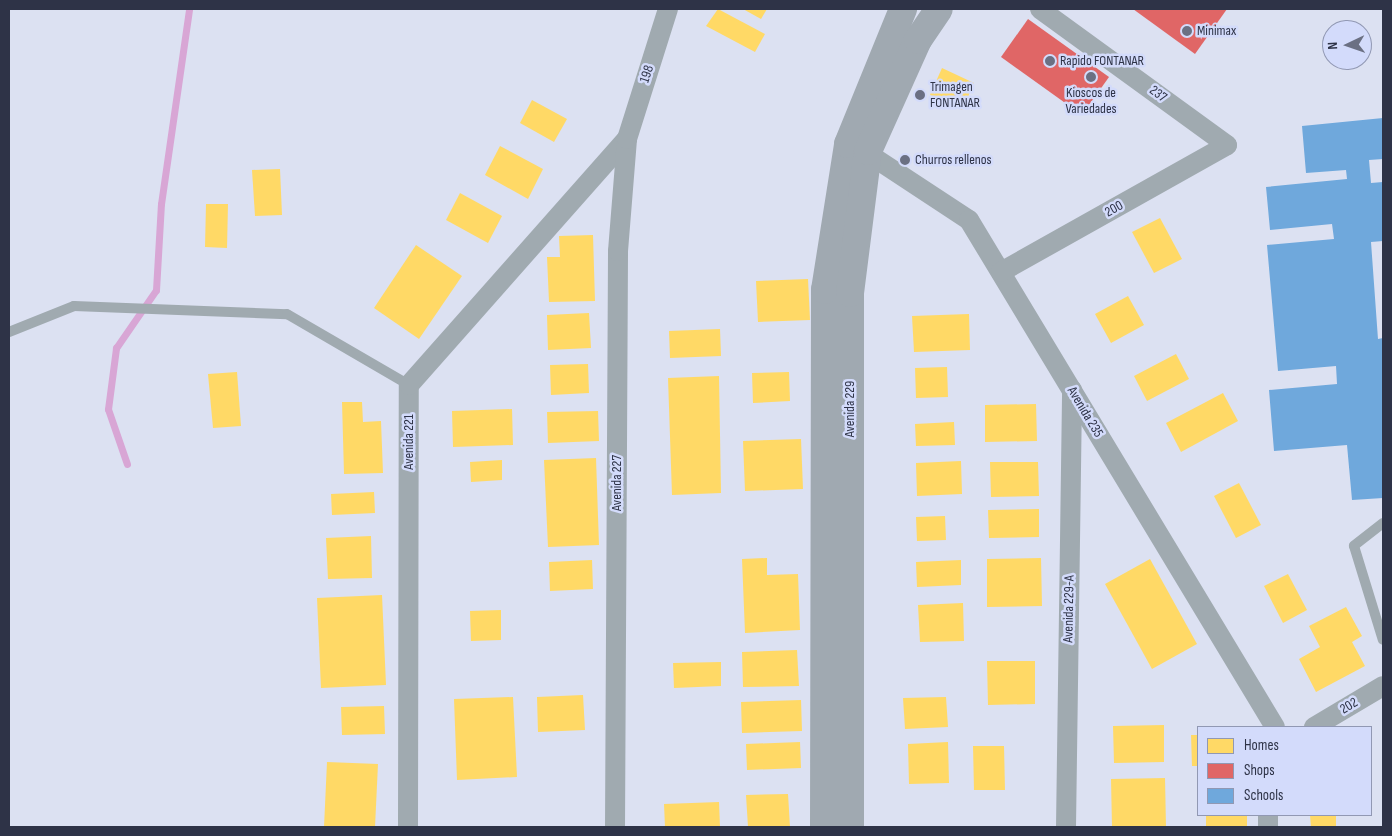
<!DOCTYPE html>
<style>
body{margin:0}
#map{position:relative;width:1392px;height:836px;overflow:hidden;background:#dce1f2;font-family:"Sofia Sans Condensed",sans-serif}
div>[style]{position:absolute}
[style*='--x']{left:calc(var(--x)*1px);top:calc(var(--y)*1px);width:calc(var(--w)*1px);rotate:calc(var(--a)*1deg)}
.homes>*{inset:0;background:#ffd966}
.shops>*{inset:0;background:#e06666}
.schools>*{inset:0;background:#6fa8dc}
.stream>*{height:7px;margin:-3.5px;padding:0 3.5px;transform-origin:3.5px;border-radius:3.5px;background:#d8a6d5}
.lane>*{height:10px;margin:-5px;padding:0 5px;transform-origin:5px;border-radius:5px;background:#a0aab0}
.street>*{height:20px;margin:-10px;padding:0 10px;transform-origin:10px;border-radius:10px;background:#a0aab0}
.secondary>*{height:28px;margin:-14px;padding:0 14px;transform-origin:14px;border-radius:14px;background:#a0a9b1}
.dots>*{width:14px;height:14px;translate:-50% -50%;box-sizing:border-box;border:2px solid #d3dbfb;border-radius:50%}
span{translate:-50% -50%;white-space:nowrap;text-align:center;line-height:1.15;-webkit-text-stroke:5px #d3dbfb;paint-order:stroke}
.poi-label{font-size:14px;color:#2e3347}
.left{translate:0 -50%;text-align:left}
.street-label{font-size:14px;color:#2e3347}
.frame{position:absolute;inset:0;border:10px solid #2e3347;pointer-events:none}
.legend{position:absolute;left:1197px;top:726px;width:175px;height:90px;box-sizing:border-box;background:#d3dbfb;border:1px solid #9198b3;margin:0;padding:6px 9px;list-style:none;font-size:15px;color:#2e3347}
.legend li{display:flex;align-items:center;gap:10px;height:25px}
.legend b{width:25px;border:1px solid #9198b3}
.north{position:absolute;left:1322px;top:20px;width:50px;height:50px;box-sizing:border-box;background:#d3dbfb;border:1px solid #9198b3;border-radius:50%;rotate:267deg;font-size:14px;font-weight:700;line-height:20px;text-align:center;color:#2e3347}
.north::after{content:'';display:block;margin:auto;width:18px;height:22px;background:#6b7083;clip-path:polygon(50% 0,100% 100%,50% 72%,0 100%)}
</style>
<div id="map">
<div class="homes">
<i style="clip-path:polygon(718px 9px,765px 34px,755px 52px,706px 26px)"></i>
<i style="clip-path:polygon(743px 9px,767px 9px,761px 19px)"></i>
<i style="clip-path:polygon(942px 68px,974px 83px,962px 110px,930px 95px)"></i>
<i style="clip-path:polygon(532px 100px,567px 119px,554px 142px,520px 123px)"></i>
<i style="clip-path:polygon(500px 146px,543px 169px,528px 199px,485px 175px)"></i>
<i style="clip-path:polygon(280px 169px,282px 215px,255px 216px,252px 170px)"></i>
<i style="clip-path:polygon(460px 193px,502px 216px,488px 243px,446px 220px)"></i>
<i style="clip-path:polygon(206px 204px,228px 204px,227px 248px,205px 247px)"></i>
<i style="clip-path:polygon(1160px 218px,1182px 259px,1154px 273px,1132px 232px)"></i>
<i style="clip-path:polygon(593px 235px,595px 301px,549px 302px,547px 257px,560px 257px,559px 236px)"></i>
<i style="clip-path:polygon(416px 245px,462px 276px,419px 339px,374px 308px)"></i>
<i style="clip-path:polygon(808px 279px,810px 320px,758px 322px,756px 281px)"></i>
<i style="clip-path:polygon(1128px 296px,1144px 325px,1111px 343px,1095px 314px)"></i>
<i style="clip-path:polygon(589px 313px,591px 348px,548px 350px,547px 315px)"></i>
<i style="clip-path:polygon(969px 314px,970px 350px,914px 352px,912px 316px)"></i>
<i style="clip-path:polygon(720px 329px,721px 356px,670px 358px,669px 331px)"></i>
<i style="clip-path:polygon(1176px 354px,1189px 379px,1147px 401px,1134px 376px)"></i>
<i style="clip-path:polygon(588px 364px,589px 393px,551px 395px,550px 365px)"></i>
<i style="clip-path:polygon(947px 367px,948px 397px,916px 398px,915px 368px)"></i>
<i style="clip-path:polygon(237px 372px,241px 426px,213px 428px,208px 374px)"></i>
<i style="clip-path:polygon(789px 372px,790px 401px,753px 403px,752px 373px)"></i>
<i style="clip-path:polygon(719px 376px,721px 493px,672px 495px,668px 378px)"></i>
<i style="clip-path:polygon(1223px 393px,1238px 421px,1181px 452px,1166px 423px)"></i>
<i style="clip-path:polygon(342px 402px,362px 402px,363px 422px,381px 421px,383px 473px,344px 474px)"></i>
<i style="clip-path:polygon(1036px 404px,1037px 441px,985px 442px,985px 405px)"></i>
<i style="clip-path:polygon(512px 409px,513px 445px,453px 447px,452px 411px)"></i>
<i style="clip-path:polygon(598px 411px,599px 441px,548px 443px,547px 412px)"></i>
<i style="clip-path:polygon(954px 422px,955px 445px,916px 446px,915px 424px)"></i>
<i style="clip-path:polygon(801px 439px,803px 489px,745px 491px,743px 441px)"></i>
<i style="clip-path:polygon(596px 458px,599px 545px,548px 547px,544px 460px)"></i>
<i style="clip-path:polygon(502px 460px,502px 480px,471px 482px,470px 462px)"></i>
<i style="clip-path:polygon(961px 461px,962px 494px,917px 496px,916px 463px)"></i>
<i style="clip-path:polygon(990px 462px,1038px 462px,1039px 496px,991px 497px)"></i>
<i style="clip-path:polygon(1239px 483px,1261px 525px,1236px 538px,1214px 496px)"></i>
<i style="clip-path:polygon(374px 492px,375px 513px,332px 515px,331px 494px)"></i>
<i style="clip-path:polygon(1039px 509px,1039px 537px,989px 538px,988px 510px)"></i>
<i style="clip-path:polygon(945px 516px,946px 540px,917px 541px,916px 517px)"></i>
<i style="clip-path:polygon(371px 536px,372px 578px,328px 579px,326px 538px)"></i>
<i style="clip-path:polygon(767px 558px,767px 575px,798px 574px,800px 630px,745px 633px,742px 559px)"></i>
<i style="clip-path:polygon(1041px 558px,1042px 606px,987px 607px,987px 559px)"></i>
<i style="clip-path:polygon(1150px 559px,1197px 644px,1152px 669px,1105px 584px)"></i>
<i style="clip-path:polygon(592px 560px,593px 589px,550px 591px,549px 562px)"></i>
<i style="clip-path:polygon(961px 560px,961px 585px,917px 587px,916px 562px)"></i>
<i style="clip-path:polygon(1288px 574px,1307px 610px,1283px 623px,1264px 586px)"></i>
<i style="clip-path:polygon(382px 595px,386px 685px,321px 688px,317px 598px)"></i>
<i style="clip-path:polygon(963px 603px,964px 641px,920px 642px,918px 605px)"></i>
<i style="clip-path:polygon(1346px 607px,1362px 636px,1352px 642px,1365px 666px,1316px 692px,1299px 659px,1320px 647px,1309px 626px)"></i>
<i style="clip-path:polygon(501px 610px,501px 640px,471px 641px,470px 611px)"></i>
<i style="clip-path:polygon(797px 650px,799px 686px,743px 687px,742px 652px)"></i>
<i style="clip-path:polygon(987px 661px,1035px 661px,1035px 704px,988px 705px)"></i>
<i style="clip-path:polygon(721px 662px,721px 686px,674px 688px,673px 663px)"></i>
<i style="clip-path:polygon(583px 695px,585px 730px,538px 732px,537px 697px)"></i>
<i style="clip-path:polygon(513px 697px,517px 777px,457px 780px,454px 699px)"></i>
<i style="clip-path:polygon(946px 697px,948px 727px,905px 729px,903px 698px)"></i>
<i style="clip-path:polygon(801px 700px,802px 731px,742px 733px,741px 702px)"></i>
<i style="clip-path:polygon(384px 706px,385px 734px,342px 735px,341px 707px)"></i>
<i style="clip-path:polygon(1164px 725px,1164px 762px,1114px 763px,1113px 726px)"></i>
<i style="clip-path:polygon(1191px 735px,1198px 735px,1198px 766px,1192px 766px)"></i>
<i style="clip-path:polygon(800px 742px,801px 768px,747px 770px,746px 744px)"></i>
<i style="clip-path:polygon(948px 742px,949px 783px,909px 784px,908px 744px)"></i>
<i style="clip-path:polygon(973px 746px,1004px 746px,1005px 790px,974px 790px)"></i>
<i style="clip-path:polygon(327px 762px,378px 764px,375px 827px,324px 827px)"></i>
<i style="clip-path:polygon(1165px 778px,1166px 827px,1112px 827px,1111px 779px)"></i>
<i style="clip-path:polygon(788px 794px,790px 827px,748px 827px,746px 795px)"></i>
<i style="clip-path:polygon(719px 802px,720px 827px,665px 827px,664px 804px)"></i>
<i style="clip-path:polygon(1206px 815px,1247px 815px,1247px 827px,1206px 827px)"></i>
<i style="clip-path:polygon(1310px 815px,1336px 815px,1336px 827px,1311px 827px)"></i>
</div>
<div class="shops">
<i style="clip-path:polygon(1133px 9px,1227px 9px,1195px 54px)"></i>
<i style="clip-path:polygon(1028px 19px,1109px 77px,1082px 115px,1001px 57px)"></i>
</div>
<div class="schools">
<i style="clip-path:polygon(1383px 118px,1383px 159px,1369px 160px,1371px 183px,1383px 182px,1383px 241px,1371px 242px,1378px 339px,1383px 338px,1383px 498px,1352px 500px,1347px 445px,1274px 451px,1269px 390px,1337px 384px,1336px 366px,1278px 371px,1267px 245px,1334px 239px,1332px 224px,1270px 230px,1266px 187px,1347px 179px,1346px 170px,1306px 173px,1302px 126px)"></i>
</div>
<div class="stream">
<i style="--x:127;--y:464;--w:58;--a:-109.1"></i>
<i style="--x:108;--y:409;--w:62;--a:-82.5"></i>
<i style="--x:116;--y:348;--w:70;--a:-55.4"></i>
<i style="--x:156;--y:290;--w:86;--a:-86.7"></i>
<i style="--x:161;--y:204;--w:197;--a:-81.8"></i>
</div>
<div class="lane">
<i style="--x:9;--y:332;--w:70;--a:-21.8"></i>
<i style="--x:74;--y:306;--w:213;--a:2.2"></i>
<i style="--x:287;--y:314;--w:141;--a:30.2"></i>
<i style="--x:1383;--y:523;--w:37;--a:142"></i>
<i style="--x:1354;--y:546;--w:98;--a:72.9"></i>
</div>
<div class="street">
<i style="--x:858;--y:147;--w:133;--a:33.3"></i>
<i style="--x:969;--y:220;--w:592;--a:58.89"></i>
<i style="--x:1001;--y:272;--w:259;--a:-29.3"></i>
<i style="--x:1227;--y:145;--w:231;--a:-144"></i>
<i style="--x:1314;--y:727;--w:80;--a:-30.7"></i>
<i style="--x:408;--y:827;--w:442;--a:-89.9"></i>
<i style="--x:409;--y:385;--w:329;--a:-48.5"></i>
<i style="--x:615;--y:827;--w:576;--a:-89.7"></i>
<i style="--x:618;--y:251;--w:112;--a:-85.4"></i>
<i style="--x:627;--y:139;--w:136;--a:-72.5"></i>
<i style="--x:1066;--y:827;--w:437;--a:-89.2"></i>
<i style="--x:1268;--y:827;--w:12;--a:-90"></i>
</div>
<div class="secondary">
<i style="--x:824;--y:827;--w:537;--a:-89.89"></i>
<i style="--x:825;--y:290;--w:148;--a:-81"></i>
<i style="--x:848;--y:144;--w:146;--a:-67.8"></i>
<i style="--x:850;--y:827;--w:534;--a:-90"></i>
<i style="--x:850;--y:293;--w:143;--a:-82.8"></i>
<i style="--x:868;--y:151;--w:122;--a:-65.8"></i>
<i style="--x:918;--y:40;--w:37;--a:-56"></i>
</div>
<div class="dots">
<i style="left:1187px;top:31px;background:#6b7083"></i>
<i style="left:1050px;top:61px;background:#6b7083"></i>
<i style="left:1091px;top:77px;background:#6b7083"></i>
<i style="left:920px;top:95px;background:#6b7083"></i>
<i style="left:905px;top:160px;background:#6b7083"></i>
</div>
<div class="poi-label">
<span class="left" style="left:1197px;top:31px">Minimax</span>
<span class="left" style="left:1060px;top:61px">Rapido FONTANAR</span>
<span class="left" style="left:930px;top:95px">Trimagen<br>FONTANAR</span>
<span style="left:1091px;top:101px">Kioscos de<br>Variedades</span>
<span class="left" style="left:915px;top:160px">Churros rellenos</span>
</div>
<div class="street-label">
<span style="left:647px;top:74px;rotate:-72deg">198</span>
<span style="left:1158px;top:94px;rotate:36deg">237</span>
<span style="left:1114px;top:209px;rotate:-29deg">200</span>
<span style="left:850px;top:409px;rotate:-90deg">Avenida 229</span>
<span style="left:1085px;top:412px;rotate:59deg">Avenida 235</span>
<span style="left:409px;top:442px;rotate:-90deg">Avenida 221</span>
<span style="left:617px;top:483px;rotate:-90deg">Avenida 227</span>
<span style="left:1069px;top:609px;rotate:-89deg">Avenida 229-A</span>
<span style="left:1349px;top:706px;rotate:-31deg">202</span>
</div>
<div class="frame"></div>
<ul class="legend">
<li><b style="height:14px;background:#ffd966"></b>Homes</li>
<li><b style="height:14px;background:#e06666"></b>Shops</li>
<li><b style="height:14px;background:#6fa8dc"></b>Schools</li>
</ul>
<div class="north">N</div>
</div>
